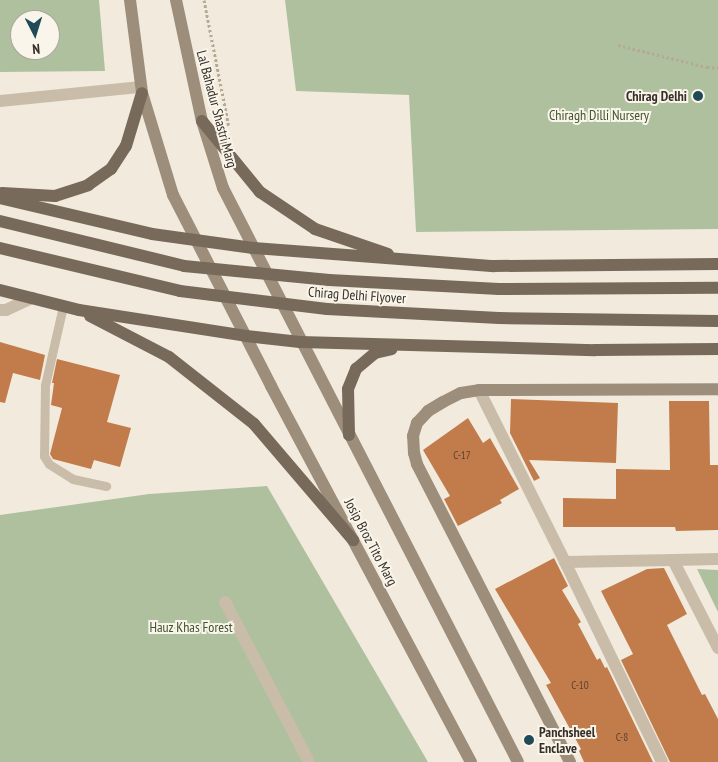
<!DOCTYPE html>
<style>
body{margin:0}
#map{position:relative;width:718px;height:762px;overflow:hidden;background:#f2ebdd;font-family:"PT Sans Narrow",sans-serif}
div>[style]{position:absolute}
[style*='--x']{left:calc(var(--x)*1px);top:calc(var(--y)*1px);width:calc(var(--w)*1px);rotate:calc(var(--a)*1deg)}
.green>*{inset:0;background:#afc09e}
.building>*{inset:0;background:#c27c4b}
.path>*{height:3px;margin-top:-1.5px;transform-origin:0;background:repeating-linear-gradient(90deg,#b5a894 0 2.5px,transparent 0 5px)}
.lane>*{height:9px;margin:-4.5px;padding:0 4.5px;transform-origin:4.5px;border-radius:4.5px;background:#c9bdaa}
.street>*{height:12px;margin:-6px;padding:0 6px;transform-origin:6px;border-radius:6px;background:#c9bdaa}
.secondary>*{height:12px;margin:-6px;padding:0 6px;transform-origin:6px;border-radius:6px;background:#9d8d7b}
.primary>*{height:12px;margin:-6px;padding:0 6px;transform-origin:6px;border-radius:6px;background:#786a5b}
.primary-bridge>*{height:12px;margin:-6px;padding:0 6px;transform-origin:6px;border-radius:6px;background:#786a5b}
.dots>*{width:14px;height:14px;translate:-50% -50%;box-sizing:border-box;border:2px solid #f9f5ea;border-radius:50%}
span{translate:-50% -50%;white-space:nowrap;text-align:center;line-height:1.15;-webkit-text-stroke:4px #f9f5ea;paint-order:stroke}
.number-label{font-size:11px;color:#5a4332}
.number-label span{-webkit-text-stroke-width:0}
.poi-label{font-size:14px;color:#373029;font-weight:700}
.right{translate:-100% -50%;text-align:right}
.left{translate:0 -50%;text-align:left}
.street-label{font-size:14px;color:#373029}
.park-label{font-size:14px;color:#40542e}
.north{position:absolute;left:10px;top:10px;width:50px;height:50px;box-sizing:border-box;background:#f9f5ea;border:1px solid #aba69d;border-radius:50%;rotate:175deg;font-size:14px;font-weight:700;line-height:20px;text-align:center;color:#373029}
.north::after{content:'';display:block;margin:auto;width:18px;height:22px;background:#204a57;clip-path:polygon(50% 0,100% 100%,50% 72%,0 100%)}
</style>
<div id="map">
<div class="green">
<i style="clip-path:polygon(evenodd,0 0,99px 0,105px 71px,0 72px,0 0,20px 20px,50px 20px,50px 50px,20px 50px,20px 20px)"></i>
<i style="clip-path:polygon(285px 0,718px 0,718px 229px,416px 232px,409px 95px,296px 91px)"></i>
<i style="clip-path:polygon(267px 486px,428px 762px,0 762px,0 515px,149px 494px)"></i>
<i style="clip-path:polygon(697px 569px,718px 570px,718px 612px)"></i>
</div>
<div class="building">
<i style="clip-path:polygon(0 342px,45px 355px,40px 380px,13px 373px,5px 403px,0 402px)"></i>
<i style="clip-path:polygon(57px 359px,120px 375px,107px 422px,131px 428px,120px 467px,94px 460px,91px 469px,53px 459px,50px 454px,62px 408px,51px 405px,54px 383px,52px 383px)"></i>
<i style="clip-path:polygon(511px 399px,618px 403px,616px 463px,529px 460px,540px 478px,534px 481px,510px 433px)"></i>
<i style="clip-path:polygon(669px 401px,709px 401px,710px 465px,718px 465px,718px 530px,676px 531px,675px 527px,563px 527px,563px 498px,616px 499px,616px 469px,670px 470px)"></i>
<i style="clip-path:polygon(468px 418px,483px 443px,490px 438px,519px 489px,500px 500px,502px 503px,458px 526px,444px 499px,450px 496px,423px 450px)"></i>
<i style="clip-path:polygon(554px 558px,568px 586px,562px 590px,581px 622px,578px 624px,597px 660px,600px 658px,605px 668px,607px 667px,653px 762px,584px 762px,579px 751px,581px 749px,546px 685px,551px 683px,495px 589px)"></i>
<i style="clip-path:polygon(664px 568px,687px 614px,667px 625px,702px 695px,705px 694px,718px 719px,718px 762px,670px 762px,621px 660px,633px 654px,601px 591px,647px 569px)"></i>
</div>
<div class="path">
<i style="--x:204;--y:0;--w:129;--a:78.9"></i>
<i style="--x:618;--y:45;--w:92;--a:13.9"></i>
<i style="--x:707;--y:67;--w:11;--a:5"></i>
</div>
<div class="lane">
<i style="--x:63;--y:306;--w:81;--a:102.8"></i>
<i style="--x:45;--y:385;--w:71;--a:90.8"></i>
<i style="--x:44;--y:456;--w:9;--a:58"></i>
<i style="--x:49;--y:464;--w:28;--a:32"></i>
<i style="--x:73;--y:479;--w:34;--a:12"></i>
</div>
<div class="street">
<i style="--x:0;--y:101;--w:142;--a:-5.7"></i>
<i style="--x:0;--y:310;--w:6;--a:0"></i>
<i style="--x:6;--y:310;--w:29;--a:-25"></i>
<i style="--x:479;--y:390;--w:192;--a:63.4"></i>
<i style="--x:565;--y:562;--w:108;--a:-1.1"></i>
<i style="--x:718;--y:559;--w:45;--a:178.7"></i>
<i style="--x:673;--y:560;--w:99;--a:62.9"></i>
<i style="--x:565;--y:562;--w:222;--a:64.1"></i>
<i style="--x:225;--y:602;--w:181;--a:62.3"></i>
</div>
<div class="secondary">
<i style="--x:130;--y:0;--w:94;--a:82.6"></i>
<i style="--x:142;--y:93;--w:107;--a:73.1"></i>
<i style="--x:173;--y:195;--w:215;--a:62.8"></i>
<i style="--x:271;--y:386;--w:426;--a:62"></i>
<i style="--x:176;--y:0;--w:124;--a:77.9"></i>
<i style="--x:202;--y:121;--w:70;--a:72.6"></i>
<i style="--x:223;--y:188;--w:645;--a:62.8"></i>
<i style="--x:570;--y:762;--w:335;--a:-117.2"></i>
<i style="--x:417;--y:464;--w:11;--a:-105"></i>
<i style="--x:414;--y:453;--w:17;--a:-93"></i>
<i style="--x:413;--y:436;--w:14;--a:-73"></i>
<i style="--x:417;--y:423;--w:16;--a:-47"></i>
<i style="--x:428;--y:411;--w:17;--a:-31"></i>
<i style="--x:443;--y:402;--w:20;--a:-27"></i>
<i style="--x:461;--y:393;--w:18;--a:-9"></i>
<i style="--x:479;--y:390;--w:239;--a:-0.2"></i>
</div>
<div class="primary">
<i style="--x:202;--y:121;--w:92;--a:50.8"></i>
<i style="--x:260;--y:192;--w:66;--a:33.9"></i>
<i style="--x:315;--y:229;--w:77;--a:18.9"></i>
<i style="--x:2;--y:193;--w:53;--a:3.2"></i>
<i style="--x:55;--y:196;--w:35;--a:-18"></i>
<i style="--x:88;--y:185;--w:28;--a:-35"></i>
<i style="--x:111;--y:169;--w:27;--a:-57"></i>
<i style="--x:126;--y:146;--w:55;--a:-73.2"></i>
<i style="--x:0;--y:198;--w:156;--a:13.3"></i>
<i style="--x:152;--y:234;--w:102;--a:7.9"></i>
<i style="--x:253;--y:248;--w:242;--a:4.3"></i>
<i style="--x:494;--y:266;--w:224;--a:-0.5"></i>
<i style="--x:0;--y:290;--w:81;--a:14.2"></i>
<i style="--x:79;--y:310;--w:169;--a:8.8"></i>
<i style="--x:246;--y:336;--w:54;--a:6.3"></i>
<i style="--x:300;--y:342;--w:295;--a:1.6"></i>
<i style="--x:595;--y:350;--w:123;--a:-0.5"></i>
<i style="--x:90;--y:316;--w:89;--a:27.4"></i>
<i style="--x:169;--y:357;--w:108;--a:38.2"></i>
<i style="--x:254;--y:424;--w:153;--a:49.5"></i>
<i style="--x:349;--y:435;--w:46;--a:-91.2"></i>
<i style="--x:348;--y:389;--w:22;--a:-68"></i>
<i style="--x:356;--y:369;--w:25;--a:-40"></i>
<i style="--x:375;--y:353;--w:17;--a:-13"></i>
</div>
<div class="primary-bridge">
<i style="--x:0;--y:221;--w:189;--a:13.7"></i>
<i style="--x:184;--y:266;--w:146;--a:5.5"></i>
<i style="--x:329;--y:280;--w:170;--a:3"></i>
<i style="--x:499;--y:289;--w:219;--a:-0.3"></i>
<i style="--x:0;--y:248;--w:185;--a:13.4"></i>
<i style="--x:180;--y:291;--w:148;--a:7"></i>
<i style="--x:327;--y:309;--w:172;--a:3"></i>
<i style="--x:499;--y:318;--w:219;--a:0.8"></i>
</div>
<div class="dots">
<i style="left:698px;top:96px;background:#204a57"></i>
<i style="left:529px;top:740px;background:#204a57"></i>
</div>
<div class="number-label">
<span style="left:462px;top:455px">C-17</span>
<span style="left:580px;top:685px">C-10</span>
<span style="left:622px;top:737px">C-8</span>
</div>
<div class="poi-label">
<span class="right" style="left:687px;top:96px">Chirag Delhi</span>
<span class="left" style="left:539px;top:740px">Panchsheel<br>Enclave</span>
</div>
<div class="street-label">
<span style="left:217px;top:109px;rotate:75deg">Lal Bahadur Shastri Marg</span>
<span style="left:357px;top:295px;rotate:4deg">Chirag Delhi Flyover</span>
<span style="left:371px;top:542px;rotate:62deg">Josip Broz Tito Marg</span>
</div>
<div class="park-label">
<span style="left:599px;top:115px">Chiragh Dilli Nursery</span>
<span style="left:191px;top:627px">Hauz Khas Forest</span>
</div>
<div class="north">N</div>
</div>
